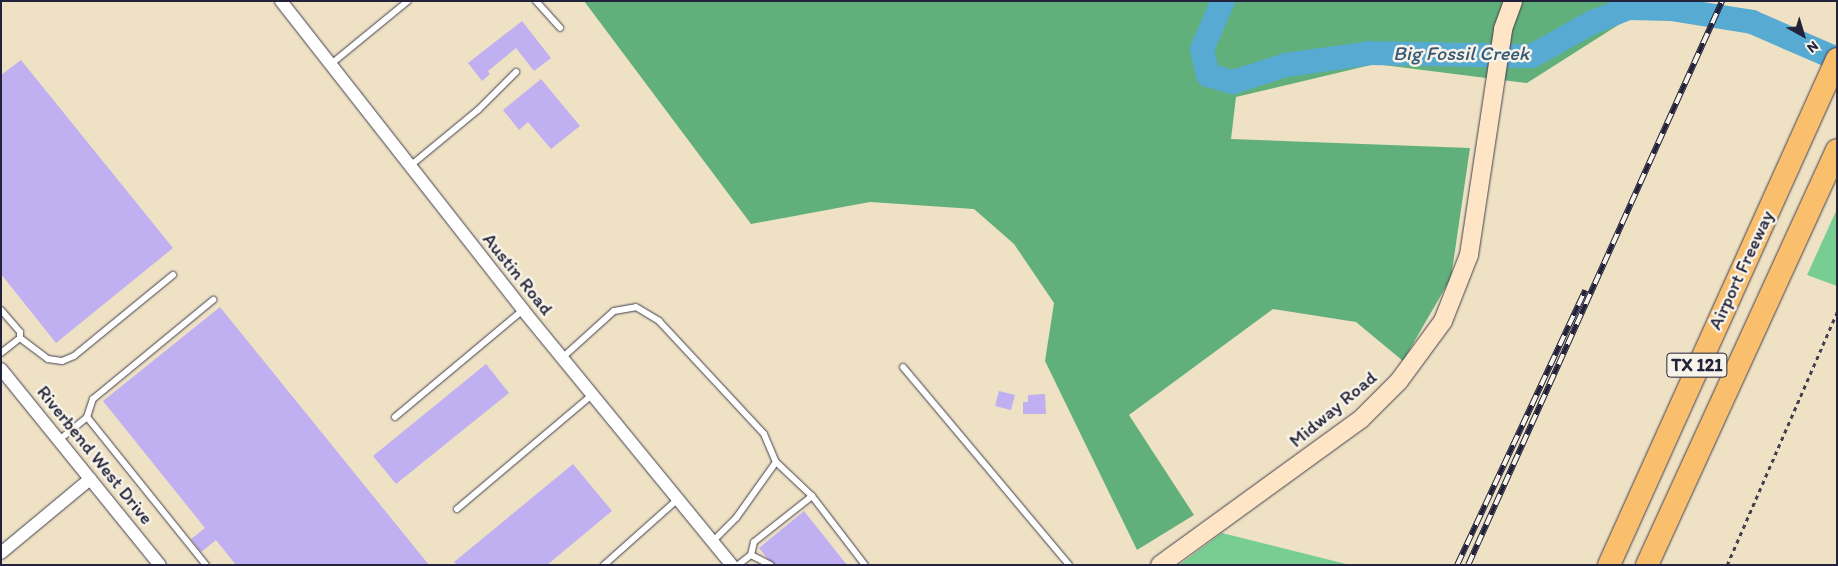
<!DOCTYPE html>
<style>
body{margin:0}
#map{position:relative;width:1838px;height:566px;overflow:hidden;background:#efe2c4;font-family:Itim,sans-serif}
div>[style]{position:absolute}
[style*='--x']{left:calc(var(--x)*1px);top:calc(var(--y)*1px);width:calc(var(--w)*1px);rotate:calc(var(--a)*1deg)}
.green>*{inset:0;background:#77cd92}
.forest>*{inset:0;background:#61b07c}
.river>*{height:24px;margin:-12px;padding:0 12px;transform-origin:12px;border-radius:12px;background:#57aad2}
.building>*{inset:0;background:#c0aff1}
.path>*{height:2.5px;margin-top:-1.25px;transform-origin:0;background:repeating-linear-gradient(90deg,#413f50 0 4px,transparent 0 8px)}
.roads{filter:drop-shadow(0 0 1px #413f50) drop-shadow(0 0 1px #413f50)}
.service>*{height:6px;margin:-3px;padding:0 3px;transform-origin:3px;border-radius:3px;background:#fff}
.minor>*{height:12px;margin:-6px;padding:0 6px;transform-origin:6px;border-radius:6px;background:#fff}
.secondary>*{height:18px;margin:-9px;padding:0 9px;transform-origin:9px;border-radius:9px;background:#fde5c5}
.motorway>*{height:22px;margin:-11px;padding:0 11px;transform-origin:11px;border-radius:11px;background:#f9bf6d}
.rail>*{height:5.5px;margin-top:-2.75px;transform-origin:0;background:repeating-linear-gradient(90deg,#f7f3e8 0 11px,#22223b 0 22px);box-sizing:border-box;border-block:1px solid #22223b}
span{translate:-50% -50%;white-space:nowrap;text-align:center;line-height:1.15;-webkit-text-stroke:5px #f7f3e8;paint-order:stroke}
.shield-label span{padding:1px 4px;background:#f7f3e8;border:1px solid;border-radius:4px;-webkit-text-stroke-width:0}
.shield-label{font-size:18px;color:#22223b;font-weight:700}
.street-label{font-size:19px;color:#22223b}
.water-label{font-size:20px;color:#375877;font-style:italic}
.frame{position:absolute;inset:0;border:2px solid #22223b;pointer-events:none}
.north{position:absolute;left:1778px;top:10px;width:50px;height:50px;-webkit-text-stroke:4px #f7f3e8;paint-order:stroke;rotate:141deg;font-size:14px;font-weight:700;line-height:20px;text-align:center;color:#22223b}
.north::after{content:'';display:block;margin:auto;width:18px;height:22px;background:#22223b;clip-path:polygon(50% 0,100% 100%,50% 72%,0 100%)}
</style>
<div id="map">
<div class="green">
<i style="clip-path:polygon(1837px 209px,1837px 286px,1807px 275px)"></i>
<i style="clip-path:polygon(1222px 533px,1350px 565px,1179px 565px)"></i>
</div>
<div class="forest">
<i style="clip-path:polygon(584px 1px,1656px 1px,1527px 83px,1375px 64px,1236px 97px,1231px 139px,1470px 148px,1451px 278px,1403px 361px,1356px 322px,1273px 309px,1129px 415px,1194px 515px,1137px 550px,1045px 361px,1054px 303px,1014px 244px,974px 209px,870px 202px,751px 224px)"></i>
</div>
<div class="river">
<i style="--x:1223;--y:1;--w:52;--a:113.6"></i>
<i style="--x:1202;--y:49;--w:27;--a:77"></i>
<i style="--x:1208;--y:75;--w:26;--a:16"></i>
<i style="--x:1233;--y:82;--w:56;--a:-17.8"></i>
<i style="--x:1286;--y:65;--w:85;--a:-8.1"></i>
<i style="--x:1370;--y:53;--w:162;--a:1.1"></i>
<i style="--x:1532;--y:56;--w:68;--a:-29.2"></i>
<i style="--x:1591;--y:23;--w:40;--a:-22"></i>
<i style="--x:1628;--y:8;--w:43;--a:1.3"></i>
<i style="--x:1671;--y:9;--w:82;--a:9.1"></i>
<i style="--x:1752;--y:22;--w:93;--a:23.5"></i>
</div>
<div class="building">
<i style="clip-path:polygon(522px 21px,551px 58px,534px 71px,516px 48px,488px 71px,490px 74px,482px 81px,468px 63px)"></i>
<i style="clip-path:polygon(21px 60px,173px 248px,56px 343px,1px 274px,1px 75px)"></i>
<i style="clip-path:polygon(541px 79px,580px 126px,551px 149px,528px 122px,519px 130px,503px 110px)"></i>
<i style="clip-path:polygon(220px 307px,429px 565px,236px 565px,216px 540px,201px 552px,191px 539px,205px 528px,103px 401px)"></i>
<i style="clip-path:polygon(486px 364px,509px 393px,396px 484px,373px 456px)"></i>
<i style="clip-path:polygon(999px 391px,1015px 395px,1011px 410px,995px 406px)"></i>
<i style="clip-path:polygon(1045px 394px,1046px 414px,1023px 414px,1023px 402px,1028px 402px,1028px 395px)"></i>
<i style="clip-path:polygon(573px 464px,612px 511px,547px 565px,457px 565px,454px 562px)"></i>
<i style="clip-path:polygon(804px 511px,847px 565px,773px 565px,759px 548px)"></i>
</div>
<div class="path">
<i style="--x:1727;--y:565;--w:276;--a:-66.5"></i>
</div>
<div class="roads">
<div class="service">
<i style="--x:536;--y:1;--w:36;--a:48"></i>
<i style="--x:331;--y:64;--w:99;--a:-39.3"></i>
<i style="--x:410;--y:166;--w:88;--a:-39.5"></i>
<i style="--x:478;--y:110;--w:54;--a:-45"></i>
<i style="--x:1;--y:310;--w:29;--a:49"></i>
<i style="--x:20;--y:332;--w:6;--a:90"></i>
<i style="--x:20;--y:338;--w:24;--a:142"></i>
<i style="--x:20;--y:338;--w:35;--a:37"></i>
<i style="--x:48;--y:359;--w:14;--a:8"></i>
<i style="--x:62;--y:361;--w:13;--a:-23"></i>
<i style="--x:74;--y:356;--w:128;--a:-39.3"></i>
<i style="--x:562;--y:358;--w:70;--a:-42.1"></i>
<i style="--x:614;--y:311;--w:22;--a:-10"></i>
<i style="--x:636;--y:307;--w:27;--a:31"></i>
<i style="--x:659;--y:321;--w:154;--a:47.1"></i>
<i style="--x:764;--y:434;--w:30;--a:67"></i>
<i style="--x:776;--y:462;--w:69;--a:125.5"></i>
<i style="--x:736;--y:518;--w:34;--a:135"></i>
<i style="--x:903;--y:367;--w:258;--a:50"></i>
<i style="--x:87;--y:417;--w:19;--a:-72"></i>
<i style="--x:93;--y:399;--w:156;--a:-39.5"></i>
<i style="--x:395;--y:417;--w:167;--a:-39.9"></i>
<i style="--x:59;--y:440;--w:36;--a:-39"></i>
<i style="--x:87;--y:417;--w:190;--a:51.2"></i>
<i style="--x:776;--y:462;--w:50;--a:43.4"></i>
<i style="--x:812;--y:496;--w:87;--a:52.5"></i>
<i style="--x:457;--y:509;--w:177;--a:-40.2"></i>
<i style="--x:751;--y:555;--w:22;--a:27"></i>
<i style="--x:604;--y:565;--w:98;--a:-41.7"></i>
<i style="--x:738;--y:565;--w:16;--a:-38"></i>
<i style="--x:751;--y:555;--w:13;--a:-77"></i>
<i style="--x:754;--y:542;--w:74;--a:-38.4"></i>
</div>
<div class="minor">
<i style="--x:281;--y:1;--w:392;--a:51.9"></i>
<i style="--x:523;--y:310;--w:330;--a:50.7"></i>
<i style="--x:1;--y:369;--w:252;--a:51"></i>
<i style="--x:1;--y:553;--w:116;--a:-39.7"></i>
</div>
<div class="secondary">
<i style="--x:1160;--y:565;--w:248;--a:-36"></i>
<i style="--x:1361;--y:419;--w:54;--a:-45"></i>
<i style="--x:1399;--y:381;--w:74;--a:-53.7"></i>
<i style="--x:1443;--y:321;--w:71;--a:-68.5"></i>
<i style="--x:1469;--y:255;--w:229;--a:-81.4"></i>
<i style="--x:1503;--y:29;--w:30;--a:-70"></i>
</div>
<div class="motorway">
<i style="--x:1609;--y:565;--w:555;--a:-65.74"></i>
<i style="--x:1647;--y:565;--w:456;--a:-65.4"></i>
</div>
</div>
<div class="rail">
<i style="--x:1457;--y:565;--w:303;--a:-65"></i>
<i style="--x:1468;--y:565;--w:619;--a:-65.76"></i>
</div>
<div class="shield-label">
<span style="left:1697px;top:365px">TX 121</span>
</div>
<div class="street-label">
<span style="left:1741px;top:270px;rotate:-65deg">Airport Freeway</span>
<span style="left:518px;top:274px;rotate:51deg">Austin Road</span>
<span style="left:1333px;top:409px;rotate:-40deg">Midway Road</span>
<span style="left:95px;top:455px;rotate:51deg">Riverbend West Drive</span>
</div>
<div class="water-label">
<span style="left:1461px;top:53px">Big Fossil Creek</span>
</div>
<div class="frame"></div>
<div class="north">N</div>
</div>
